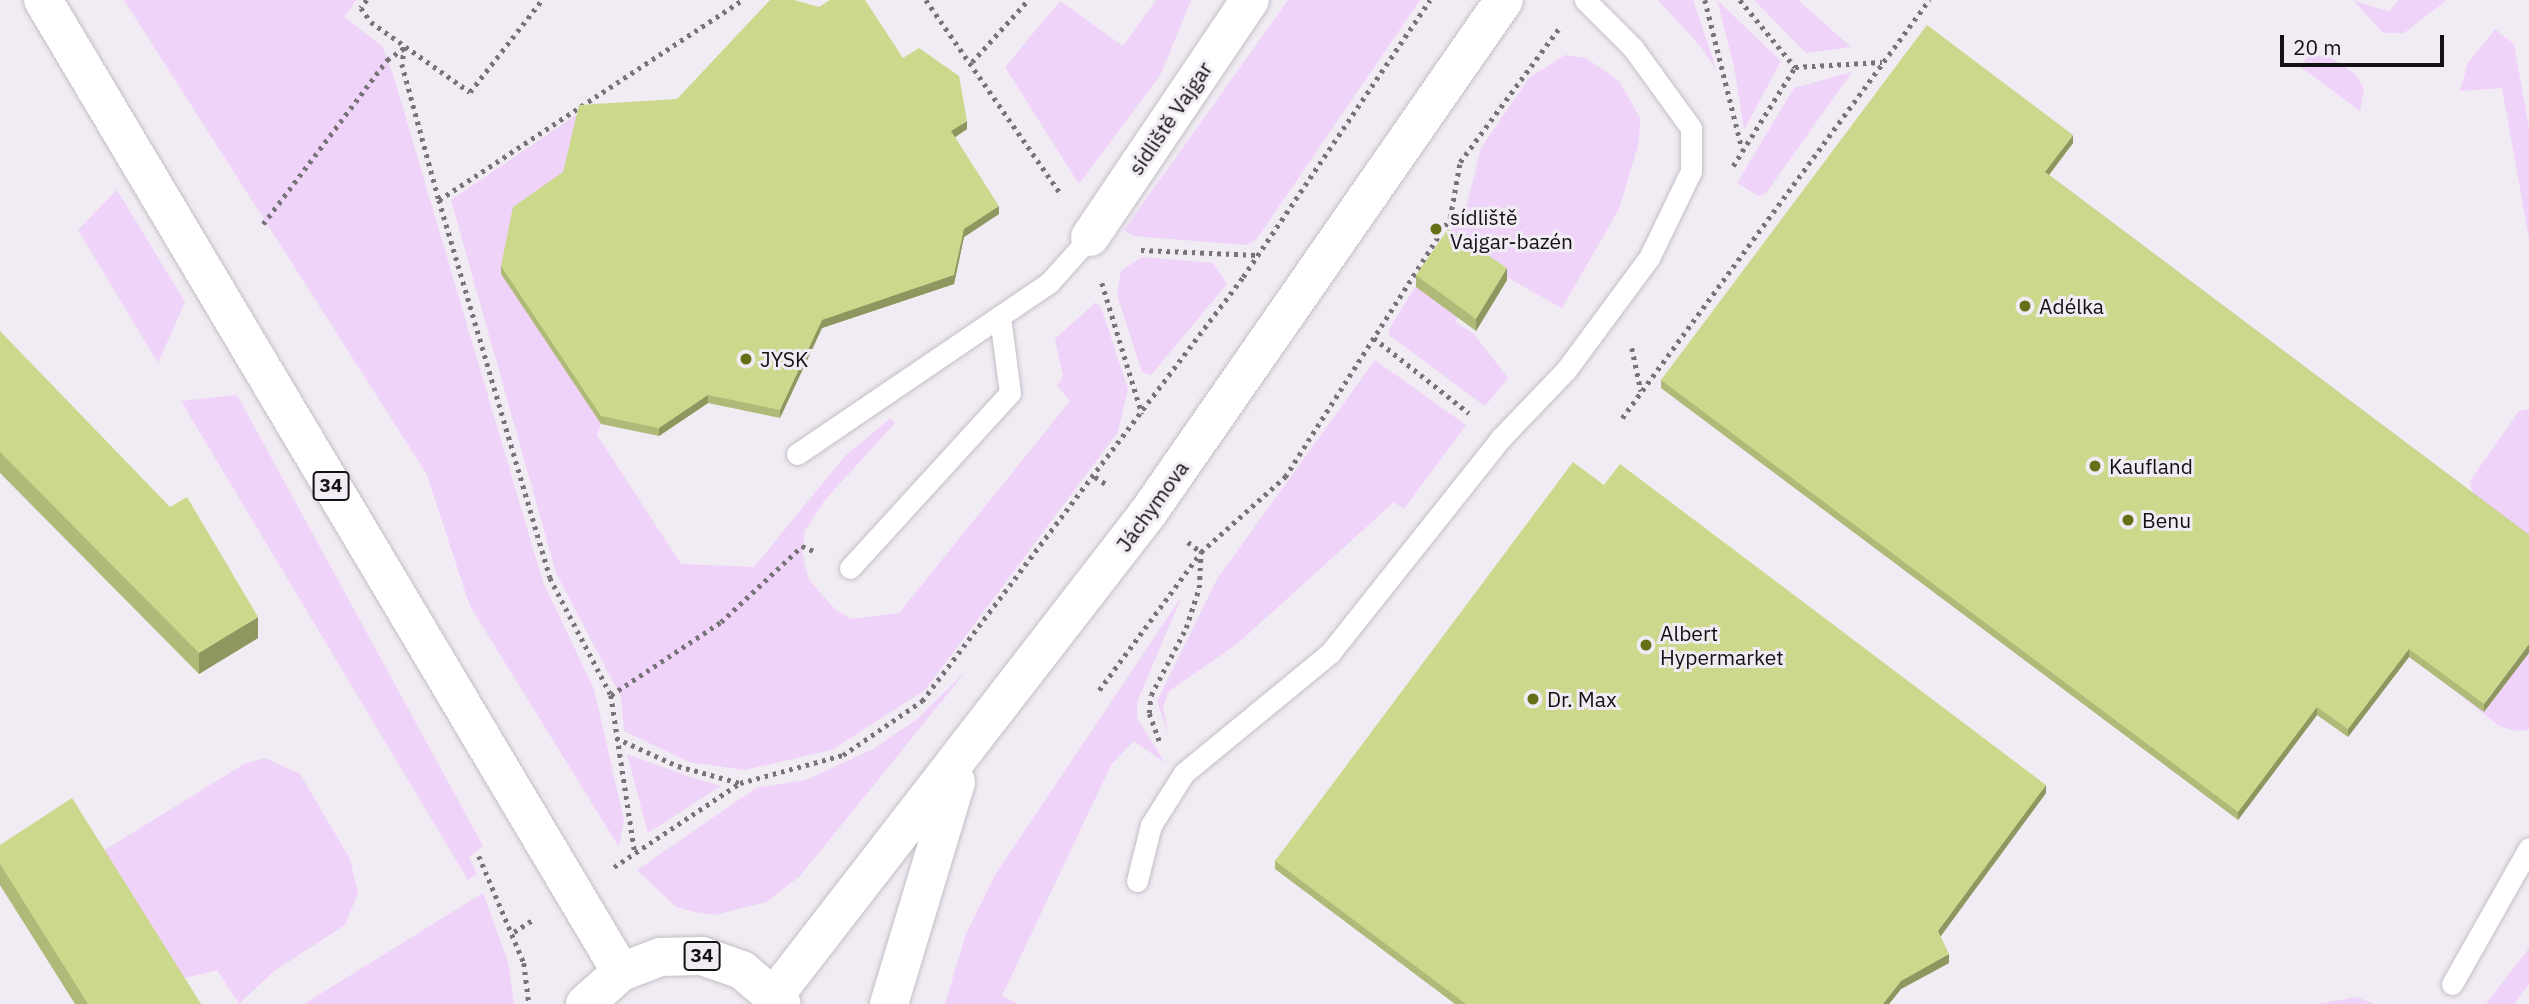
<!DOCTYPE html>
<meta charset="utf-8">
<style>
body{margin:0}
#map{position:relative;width:2529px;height:1004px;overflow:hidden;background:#f1ebf3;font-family:"IBM Plex Sans",sans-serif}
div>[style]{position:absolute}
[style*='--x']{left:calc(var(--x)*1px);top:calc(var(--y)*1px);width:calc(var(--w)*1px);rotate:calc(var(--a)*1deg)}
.green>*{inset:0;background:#f0d3f9}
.path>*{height:4.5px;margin-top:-2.25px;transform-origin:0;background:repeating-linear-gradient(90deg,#777378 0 3.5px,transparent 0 8.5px)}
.roads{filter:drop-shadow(0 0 2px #c4bec6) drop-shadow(0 0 2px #c4bec6)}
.service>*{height:21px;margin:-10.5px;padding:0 10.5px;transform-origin:10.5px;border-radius:10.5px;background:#fff}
.minor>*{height:38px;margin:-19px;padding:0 19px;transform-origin:19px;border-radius:19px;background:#fff}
.primary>*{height:38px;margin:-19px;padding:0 19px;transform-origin:19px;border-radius:19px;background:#fff}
.wall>*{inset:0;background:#afba78}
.shaded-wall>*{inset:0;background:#8f9761}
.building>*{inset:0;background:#ccd88b}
.dots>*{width:19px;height:19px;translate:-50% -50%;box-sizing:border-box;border:4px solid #f1ebf3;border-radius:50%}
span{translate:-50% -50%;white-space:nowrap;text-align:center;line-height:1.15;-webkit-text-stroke:6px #f1ebf3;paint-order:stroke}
.shield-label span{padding:2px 5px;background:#f1ebf3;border:2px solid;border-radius:5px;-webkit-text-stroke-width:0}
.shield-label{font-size:19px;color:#131113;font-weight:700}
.street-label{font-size:21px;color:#131113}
.poi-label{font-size:21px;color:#131113}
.left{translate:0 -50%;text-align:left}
.scale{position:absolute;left:2280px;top:35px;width:164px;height:32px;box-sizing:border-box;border:4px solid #131113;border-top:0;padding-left:9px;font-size:21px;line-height:24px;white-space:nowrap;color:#131113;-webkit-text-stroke:5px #f1ebf3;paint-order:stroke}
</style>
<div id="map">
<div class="green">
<i style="clip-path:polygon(124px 0,356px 0,344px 17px,382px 46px,392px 71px,543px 582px,594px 689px,624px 820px,619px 847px,470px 606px,426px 473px)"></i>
<i style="clip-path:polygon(1156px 0,1191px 0,1161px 74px,1079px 184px,1005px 67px,1060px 1px,1123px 46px)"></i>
<i style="clip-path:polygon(1288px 0,1420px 0,1256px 240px,1246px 245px,1133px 236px,1124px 230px)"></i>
<i style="clip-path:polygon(1658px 0,1693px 0,1717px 71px,1701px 47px)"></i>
<i style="clip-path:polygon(1717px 0,1781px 61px,1744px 130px,1734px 66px)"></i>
<i style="clip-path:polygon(1754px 0,1798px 0,1851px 47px,1806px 53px)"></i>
<i style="clip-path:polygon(2353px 0,2389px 12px,2398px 0,2447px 0,2404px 33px,2383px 33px)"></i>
<i style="clip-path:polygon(2495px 29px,2514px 44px,2529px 128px,2529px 239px,2502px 88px,2460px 91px,2468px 63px)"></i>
<i style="clip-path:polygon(1565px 55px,1586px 58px,1619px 81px,1640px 118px,1639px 142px,1619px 209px,1562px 308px,1490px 268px,1455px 322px,1474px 334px,1508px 378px,1485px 406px,1389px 335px,1389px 329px,1467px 204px,1481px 148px,1529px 78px)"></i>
<i style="clip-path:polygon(2327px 55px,2355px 74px,2364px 89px,2360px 111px,2299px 66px,2309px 56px)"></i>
<i style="clip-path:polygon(1852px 72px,1766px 193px,1759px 196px,1737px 183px,1794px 88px)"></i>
<i style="clip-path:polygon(579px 113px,563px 180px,501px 274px,601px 424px,597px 435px,681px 564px,754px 567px,845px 456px,891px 418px,895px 423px,824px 501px,805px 531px,802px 552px,809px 580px,835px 609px,851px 619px,899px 613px,1070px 401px,1057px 386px,1063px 376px,1055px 339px,1096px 302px,1101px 307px,1128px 389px,1118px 432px,925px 690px,832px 750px,744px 770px,689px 762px,624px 731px,621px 697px,556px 573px,451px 200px)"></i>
<i style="clip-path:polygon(117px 190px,185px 302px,158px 363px,78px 230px)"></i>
<i style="clip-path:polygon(1142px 257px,1213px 263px,1227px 284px,1151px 375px,1142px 372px,1117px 295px,1121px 271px)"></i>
<i style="clip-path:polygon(1375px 360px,1466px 425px,1404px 509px,1394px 502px,1237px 644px,1169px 691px,1163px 706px,1168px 734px,1157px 701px,1217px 579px)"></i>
<i style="clip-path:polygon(237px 395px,483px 846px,469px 857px,477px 874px,468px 880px,181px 401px)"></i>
<i style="clip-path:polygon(2529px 409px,2529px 730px,2516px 731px,2499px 726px,2410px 655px,2475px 503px,2470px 481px,2519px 411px)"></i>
<i style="clip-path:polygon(1182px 596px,1137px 702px,1137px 718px,1165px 763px,1134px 741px,1111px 765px,1002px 996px,1018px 1004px,945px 1004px,966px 934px,995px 875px)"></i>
<i style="clip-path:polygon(967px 670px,800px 876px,766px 902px,715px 915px,695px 912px,676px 907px,637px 870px,756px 788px,806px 780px,873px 749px,916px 720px)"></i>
<i style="clip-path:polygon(627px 754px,690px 777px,721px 786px,648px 833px)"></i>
<i style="clip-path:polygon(265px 758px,300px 774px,350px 859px,358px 893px,345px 925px,274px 971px,239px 1004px,217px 970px,174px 981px,95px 856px,244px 764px)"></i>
<i style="clip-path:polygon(483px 893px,508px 962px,514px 1004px,304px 1004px)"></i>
<i style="clip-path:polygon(2529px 948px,2529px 984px,2514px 1004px,2486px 1004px)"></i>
<i style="clip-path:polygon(2356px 997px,2375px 1004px,2317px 1004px)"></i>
</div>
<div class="path">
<i style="--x:367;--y:0;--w:10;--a:127"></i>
<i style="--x:361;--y:8;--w:17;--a:54"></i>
<i style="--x:371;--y:22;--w:121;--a:35.3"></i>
<i style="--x:470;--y:92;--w:117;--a:-52"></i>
<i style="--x:926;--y:0;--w:236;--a:55.2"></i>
<i style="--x:1705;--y:0;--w:153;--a:76"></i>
<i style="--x:1740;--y:0;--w:87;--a:50.6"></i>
<i style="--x:405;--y:47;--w:17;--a:100"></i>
<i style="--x:402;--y:64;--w:141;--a:74.8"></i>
<i style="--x:439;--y:200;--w:394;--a:73.6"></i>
<i style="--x:550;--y:578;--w:132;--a:62.5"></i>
<i style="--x:611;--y:695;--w:160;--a:81.4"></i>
<i style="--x:972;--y:62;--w:84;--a:-47.9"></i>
<i style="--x:1795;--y:67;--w:87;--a:-3.3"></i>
<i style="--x:1733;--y:166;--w:117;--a:-57.9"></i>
<i style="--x:439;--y:200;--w:363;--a:-33.4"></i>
<i style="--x:263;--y:224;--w:206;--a:-52.9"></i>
<i style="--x:387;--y:60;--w:21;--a:-35"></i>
<i style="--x:1141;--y:250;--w:117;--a:2.4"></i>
<i style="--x:1102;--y:283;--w:137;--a:73"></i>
<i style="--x:1374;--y:338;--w:121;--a:38.3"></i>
<i style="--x:1632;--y:348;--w:44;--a:78.2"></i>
<i style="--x:1622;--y:418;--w:519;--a:-53.7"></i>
<i style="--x:1095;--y:477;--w:17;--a:33"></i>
<i style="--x:1188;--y:542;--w:16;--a:38"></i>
<i style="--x:1099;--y:690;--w:172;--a:-53.5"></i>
<i style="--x:1201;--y:552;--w:113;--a:-41.8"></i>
<i style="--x:1285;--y:477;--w:307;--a:-57.5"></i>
<i style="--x:1450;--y:218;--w:57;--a:-79.9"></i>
<i style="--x:1460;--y:162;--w:167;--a:-53.5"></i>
<i style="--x:611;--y:695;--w:132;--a:-33.6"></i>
<i style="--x:721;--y:622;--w:111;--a:-43.2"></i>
<i style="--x:802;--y:546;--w:15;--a:23"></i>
<i style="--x:616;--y:738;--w:68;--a:24.3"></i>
<i style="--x:678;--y:766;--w:64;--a:15.3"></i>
<i style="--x:1159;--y:741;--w:30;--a:-110"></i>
<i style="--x:1149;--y:713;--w:18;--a:-84"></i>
<i style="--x:1151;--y:695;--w:76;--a:-62.4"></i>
<i style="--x:1186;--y:628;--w:42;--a:-72"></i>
<i style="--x:1199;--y:588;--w:35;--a:-87"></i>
<i style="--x:479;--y:856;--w:116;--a:67.2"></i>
<i style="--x:524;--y:963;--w:41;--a:83"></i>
<i style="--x:614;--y:867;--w:151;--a:-33.7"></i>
<i style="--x:740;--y:783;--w:107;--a:-15.2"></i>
<i style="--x:843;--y:755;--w:96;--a:-34.4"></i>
<i style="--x:922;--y:701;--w:532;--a:-52.87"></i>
<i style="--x:1243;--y:277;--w:334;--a:-56"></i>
<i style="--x:514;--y:932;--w:24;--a:-33"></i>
</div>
<div class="roads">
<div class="service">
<i style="--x:797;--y:454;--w:305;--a:-34.2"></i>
<i style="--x:1049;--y:283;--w:62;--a:-48.3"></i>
<i style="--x:850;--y:568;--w:237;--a:-47.6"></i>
<i style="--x:1010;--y:393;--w:77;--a:-97.5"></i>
<i style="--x:1137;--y:881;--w:58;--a:-76"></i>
<i style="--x:1151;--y:825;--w:62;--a:-57.6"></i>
<i style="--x:1184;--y:773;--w:189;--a:-39.4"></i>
<i style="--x:1330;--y:653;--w:275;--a:-51.5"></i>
<i style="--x:1501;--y:438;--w:94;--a:-46.3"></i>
<i style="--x:1566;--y:370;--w:139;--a:-53.5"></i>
<i style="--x:1649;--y:258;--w:97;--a:-64.2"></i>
<i style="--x:1691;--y:171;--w:43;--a:-90"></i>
<i style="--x:1691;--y:128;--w:99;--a:-125.9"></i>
<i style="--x:1633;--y:48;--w:68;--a:-135"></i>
<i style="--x:2452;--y:984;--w:156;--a:-60.5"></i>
</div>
<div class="minor">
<i style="--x:1090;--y:237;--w:286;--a:-56"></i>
<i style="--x:775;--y:995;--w:609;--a:-52.27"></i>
<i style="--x:1148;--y:513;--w:624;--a:-55.24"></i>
<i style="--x:889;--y:1004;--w:232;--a:-73.2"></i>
</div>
<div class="primary">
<i style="--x:43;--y:0;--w:1131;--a:59.26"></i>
<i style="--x:585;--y:1004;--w:48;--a:-41.6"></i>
<i style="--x:621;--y:972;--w:42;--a:-21"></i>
<i style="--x:660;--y:957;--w:42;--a:-1.4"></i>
<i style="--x:702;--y:956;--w:42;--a:19.3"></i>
<i style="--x:742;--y:970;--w:52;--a:40.4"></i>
</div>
</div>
<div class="wall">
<i style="clip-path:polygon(903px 58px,967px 129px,955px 137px,999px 214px,964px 237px,954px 284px,822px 328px,780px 418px,708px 403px,659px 436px,601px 424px,501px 274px,501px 266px,677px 99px)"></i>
<i style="clip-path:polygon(2073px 143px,2049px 175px,2529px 535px,2484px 712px,2409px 657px,2348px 737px,2317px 715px,2238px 820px,1661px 388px,1661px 380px)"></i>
<i style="clip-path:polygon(1416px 275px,1507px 280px,1476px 331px,1416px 287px)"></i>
<i style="clip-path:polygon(0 331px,258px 638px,199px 674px,0 473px)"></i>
<i style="clip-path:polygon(1604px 485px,2046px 793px,1940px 936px,1949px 963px,1901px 989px,1889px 1004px,1455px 1004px,1275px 869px,1275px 861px)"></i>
<i style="clip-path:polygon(0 845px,201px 1004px,75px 1004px,0 885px)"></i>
</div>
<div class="shaded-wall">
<i style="clip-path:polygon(967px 121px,967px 129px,951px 140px,951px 131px)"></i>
<i style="clip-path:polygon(2073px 135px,2073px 143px,2045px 180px,2045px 172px)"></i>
<i style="clip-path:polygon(999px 206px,999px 214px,964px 237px,954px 284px,822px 328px,780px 418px,780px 410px,822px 320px)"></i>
<i style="clip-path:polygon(1507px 268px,1507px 280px,1476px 331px,1476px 319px)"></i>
<i style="clip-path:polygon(708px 395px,708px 403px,659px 436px,659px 428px)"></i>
<i style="clip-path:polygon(258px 617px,258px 638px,199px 674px,199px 653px)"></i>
<i style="clip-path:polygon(2529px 644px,2529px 653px,2484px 712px,2484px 704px)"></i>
<i style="clip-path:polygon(2409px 649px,2409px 657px,2348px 737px,2348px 729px)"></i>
<i style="clip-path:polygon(2317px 707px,2317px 715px,2238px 820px,2238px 812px)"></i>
<i style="clip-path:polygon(2046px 785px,2046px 793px,1938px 940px,1938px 931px)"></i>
<i style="clip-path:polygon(1949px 954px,1949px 963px,1901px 989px,1889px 1004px,1883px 1004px,1901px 981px)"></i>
</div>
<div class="building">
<i style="clip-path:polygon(770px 0,794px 0,819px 7px,830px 0,865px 0,903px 58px,919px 48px,959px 76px,967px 121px,951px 131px,999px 206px,964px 229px,954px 275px,822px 320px,780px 410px,708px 395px,659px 428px,601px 416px,501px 266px,513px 207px,563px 172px,579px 105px,677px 99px)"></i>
<i style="clip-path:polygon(1927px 25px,2073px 135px,2045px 172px,2529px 535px,2529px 644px,2484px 704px,2409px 649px,2348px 729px,2317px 707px,2238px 812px,1661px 380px)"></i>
<i style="clip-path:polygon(1448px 229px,1507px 268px,1476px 319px,1416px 275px)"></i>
<i style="clip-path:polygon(0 331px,170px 507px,187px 497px,258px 617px,199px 653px,0 452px)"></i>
<i style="clip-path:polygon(1573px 462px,1604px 485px,1620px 464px,2046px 785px,1938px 931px,1949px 954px,1901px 981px,1883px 1004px,1466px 1004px,1275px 861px)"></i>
<i style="clip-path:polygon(72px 798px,201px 1004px,88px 1004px,0 864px,0 845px)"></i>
</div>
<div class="dots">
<i style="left:1436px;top:229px;background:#666f17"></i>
<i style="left:2025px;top:306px;background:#666f17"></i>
<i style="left:746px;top:359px;background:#666f17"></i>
<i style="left:2095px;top:466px;background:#666f17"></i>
<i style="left:2128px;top:520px;background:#666f17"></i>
<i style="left:1646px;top:645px;background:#666f17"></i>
<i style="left:1533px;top:699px;background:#666f17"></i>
</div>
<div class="shield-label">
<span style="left:331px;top:486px">34</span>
<span style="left:702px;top:956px">34</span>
</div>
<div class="street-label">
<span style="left:1170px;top:118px;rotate:-56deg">sídliště Vajgar</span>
<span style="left:1152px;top:506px;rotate:-54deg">Jáchymova</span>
</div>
<div class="poi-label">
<span class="left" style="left:1450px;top:229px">sídliště<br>Vajgar-bazén</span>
<span class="left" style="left:2039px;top:306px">Adélka</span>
<span class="left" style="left:760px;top:359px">JYSK</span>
<span class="left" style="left:2109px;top:466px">Kaufland</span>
<span class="left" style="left:2142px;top:520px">Benu</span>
<span class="left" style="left:1660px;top:645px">Albert<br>Hypermarket</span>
<span class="left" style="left:1547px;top:699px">Dr. Max</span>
</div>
<div class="scale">20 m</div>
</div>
